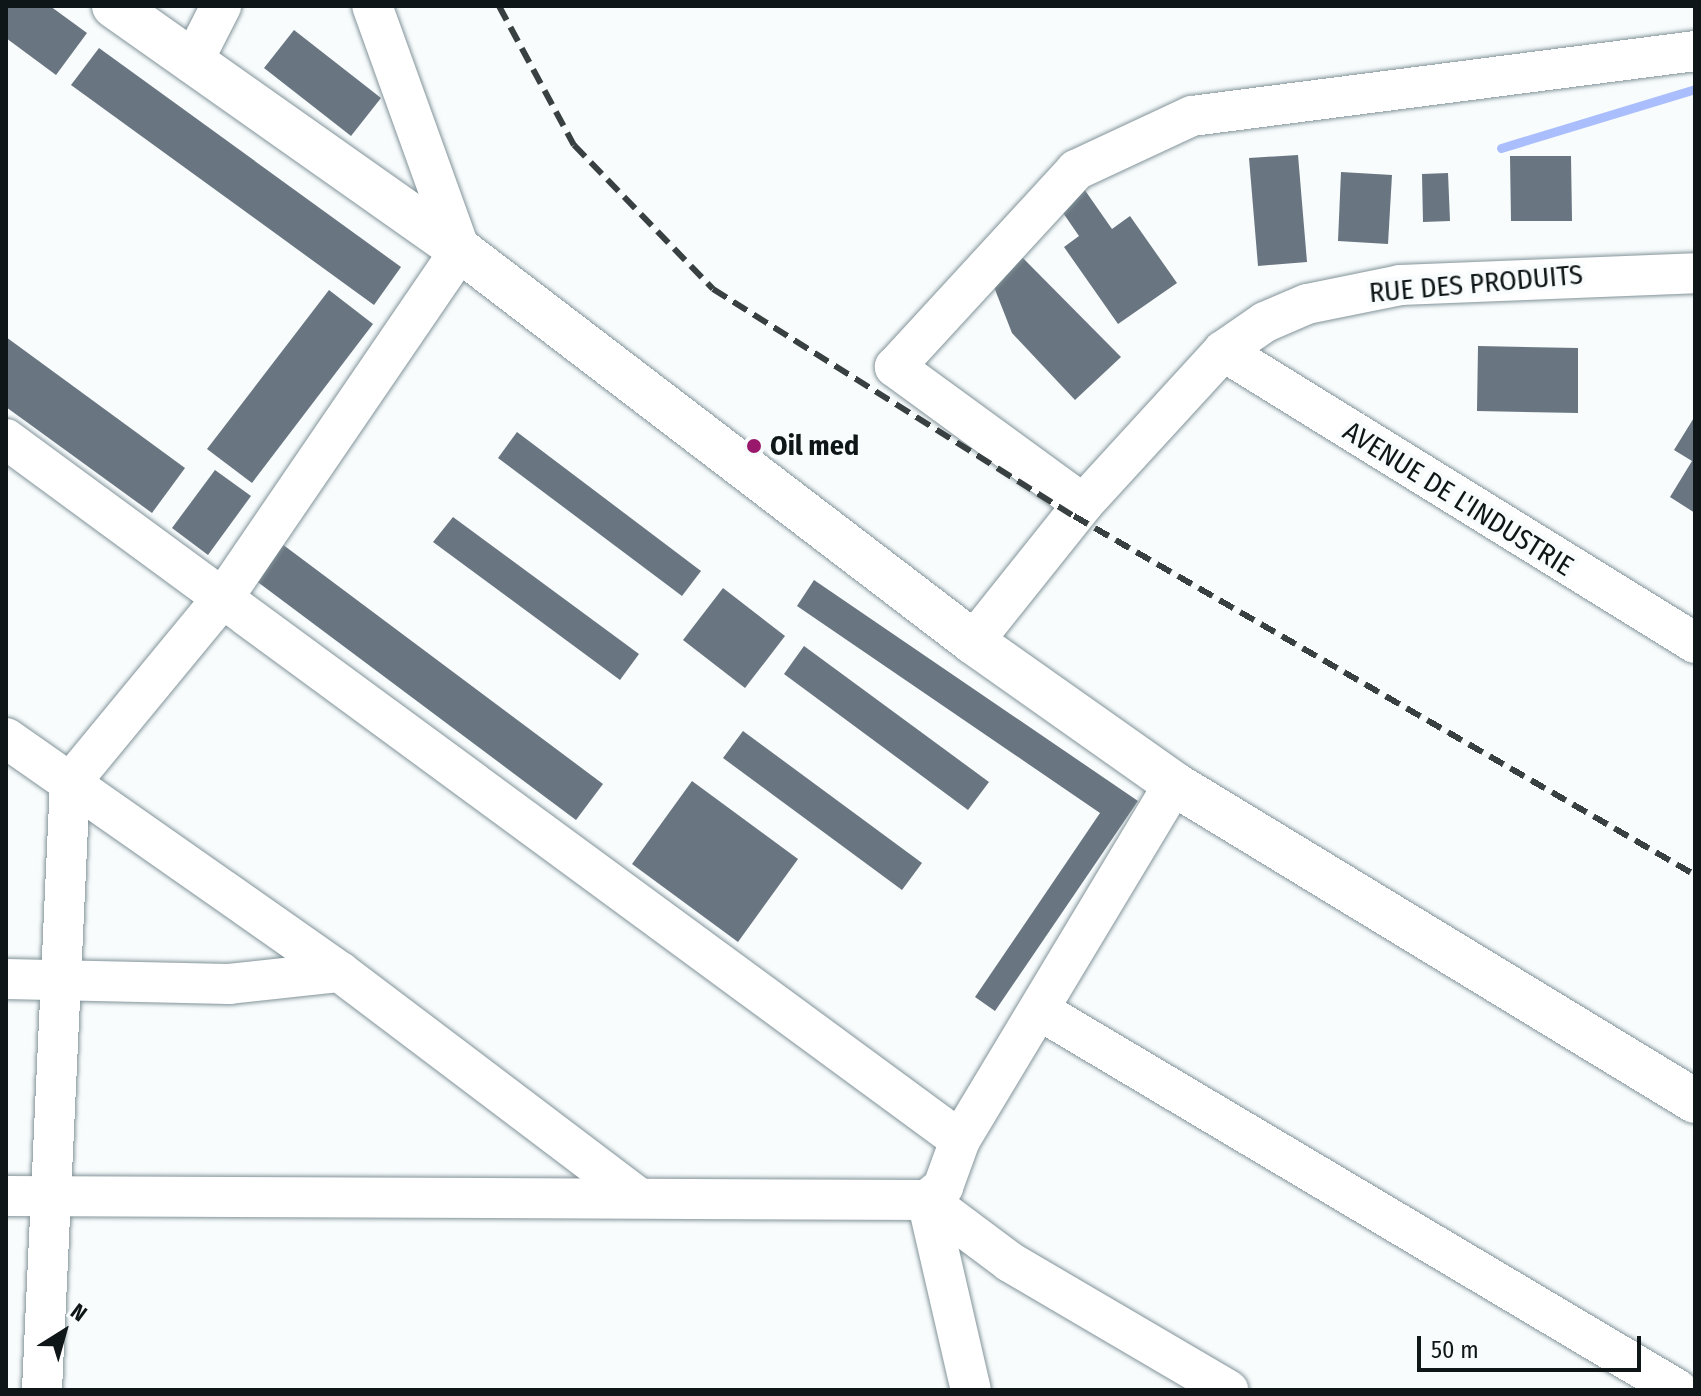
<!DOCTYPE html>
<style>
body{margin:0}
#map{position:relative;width:1701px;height:1396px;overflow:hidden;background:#f8fcfd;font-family:"Fira Sans Condensed",sans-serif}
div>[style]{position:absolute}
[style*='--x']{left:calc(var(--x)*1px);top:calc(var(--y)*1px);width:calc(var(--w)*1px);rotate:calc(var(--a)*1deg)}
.stream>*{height:9px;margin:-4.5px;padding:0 4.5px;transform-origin:4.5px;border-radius:4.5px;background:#aabefd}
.building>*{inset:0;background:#697580}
.roads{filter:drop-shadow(0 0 2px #829399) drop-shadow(0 0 2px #829399)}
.minor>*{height:40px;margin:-20px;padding:0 20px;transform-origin:20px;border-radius:20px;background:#fff}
.highway>*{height:44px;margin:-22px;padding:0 22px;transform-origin:22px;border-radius:22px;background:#fff}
.rail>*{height:6px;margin-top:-3px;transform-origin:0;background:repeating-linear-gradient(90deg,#394041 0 16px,transparent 0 24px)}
.dots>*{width:22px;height:22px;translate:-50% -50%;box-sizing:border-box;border:4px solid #f8fcfd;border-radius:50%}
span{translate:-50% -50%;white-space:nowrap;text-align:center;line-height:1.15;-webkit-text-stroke:8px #f8fcfd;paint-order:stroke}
.street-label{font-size:28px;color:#0f1618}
.poi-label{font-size:28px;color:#0f1618;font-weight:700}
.left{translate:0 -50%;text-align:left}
.frame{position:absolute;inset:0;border:8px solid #0f1618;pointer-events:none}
.north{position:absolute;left:24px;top:1292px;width:80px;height:80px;-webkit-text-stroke:6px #f8fcfd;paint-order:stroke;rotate:37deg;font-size:22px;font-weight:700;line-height:32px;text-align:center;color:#0f1618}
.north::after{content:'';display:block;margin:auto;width:28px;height:36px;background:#0f1618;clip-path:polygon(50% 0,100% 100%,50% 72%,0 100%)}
.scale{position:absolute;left:1417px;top:1336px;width:224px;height:36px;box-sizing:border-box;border:4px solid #0f1618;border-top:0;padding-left:10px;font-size:24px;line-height:28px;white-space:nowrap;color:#0f1618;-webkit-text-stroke:6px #f8fcfd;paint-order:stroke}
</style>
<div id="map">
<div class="stream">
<i style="--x:1501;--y:148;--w:203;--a:-16.9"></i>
</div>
<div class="building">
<i style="clip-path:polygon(6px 6px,50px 6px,87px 33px,56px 75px,6px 38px)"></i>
<i style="clip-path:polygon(294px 30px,381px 98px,351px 136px,264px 68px)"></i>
<i style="clip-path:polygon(99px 48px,401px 267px,374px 305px,71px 85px)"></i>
<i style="clip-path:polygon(1298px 155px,1307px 262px,1258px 266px,1249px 158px)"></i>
<i style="clip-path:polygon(1510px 156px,1571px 156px,1572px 221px,1511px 221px)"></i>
<i style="clip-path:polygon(1341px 172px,1392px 175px,1388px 244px,1338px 241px)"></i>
<i style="clip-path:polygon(1448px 173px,1450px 221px,1423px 222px,1422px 174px)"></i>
<i style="clip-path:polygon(1075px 176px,1112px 229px,1130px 216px,1177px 283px,1118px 324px,1064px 247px,1079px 236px,1050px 194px)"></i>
<i style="clip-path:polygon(1011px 246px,1121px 357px,1075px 400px,1012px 333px,985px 264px)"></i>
<i style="clip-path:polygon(329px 290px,373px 324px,252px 483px,207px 449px)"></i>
<i style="clip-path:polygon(6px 337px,185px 468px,152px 513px,6px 407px)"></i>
<i style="clip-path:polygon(1478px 346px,1578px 348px,1578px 413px,1477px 411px)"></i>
<i style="clip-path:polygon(1695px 416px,1695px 513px,1670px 497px,1692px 461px,1674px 450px)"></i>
<i style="clip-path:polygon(517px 432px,701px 571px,682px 596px,498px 458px)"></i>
<i style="clip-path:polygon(215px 470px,251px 496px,208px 555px,172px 528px)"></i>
<i style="clip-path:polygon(453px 517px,639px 654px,620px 680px,433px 542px)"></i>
<i style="clip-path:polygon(282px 544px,603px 784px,576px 820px,255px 580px)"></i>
<i style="clip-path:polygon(814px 580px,1138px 801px,995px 1011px,975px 997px,1100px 813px,797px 606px)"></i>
<i style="clip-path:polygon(723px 588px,785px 636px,745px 688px,683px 640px)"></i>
<i style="clip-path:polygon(804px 646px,989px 782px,968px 810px,784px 674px)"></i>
<i style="clip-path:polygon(743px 731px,922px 863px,902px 890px,723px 758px)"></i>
<i style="clip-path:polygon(692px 781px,798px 859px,738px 942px,632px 864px)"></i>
</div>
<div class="roads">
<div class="minor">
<i style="--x:192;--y:63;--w:64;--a:-63"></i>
<i style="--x:1223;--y:351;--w:555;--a:31.74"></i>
<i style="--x:6;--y:439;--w:1184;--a:36.31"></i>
<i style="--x:1083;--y:504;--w:233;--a:-143.9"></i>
<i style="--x:895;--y:367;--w:268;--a:-47.4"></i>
<i style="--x:1076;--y:170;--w:128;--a:-25"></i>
<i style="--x:1192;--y:116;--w:507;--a:-7.36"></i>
<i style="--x:973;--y:642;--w:176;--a:-51.4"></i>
<i style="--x:1083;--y:504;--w:207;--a:-47.5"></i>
<i style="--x:1223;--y:351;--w:51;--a:-34.6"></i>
<i style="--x:1265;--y:322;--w:46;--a:-23.2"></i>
<i style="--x:1307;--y:304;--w:95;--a:-11.5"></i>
<i style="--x:1400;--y:285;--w:295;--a:-2.3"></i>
<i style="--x:6;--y:738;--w:408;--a:35"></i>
<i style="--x:340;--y:972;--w:373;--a:37.1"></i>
<i style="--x:6;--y:979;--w:223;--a:1.3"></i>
<i style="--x:229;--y:984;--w:112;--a:-6.2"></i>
<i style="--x:1039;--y:1010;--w:743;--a:30.74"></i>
<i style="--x:6;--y:1196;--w:921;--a:0.25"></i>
<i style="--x:927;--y:1200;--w:104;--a:36.8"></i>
<i style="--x:1010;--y:1262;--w:253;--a:30.4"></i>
<i style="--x:927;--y:1200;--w:21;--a:-39"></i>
<i style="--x:943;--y:1187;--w:50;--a:-70.1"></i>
<i style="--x:960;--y:1140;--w:415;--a:-59"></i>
<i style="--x:927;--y:1200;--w:195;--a:77"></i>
<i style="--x:42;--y:1390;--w:608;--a:-87.36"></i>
<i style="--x:70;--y:783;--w:244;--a:-50.5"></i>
<i style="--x:225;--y:595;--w:417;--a:-55.7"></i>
<i style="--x:460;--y:250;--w:259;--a:-109.8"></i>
</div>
<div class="highway">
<i style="--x:114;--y:6;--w:423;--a:35.2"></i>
<i style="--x:460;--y:250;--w:646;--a:37.38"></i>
<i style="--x:973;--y:642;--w:246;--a:35.2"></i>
<i style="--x:1174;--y:784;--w:610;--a:31.32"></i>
</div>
</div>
<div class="rail">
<i style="--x:499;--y:6;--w:158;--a:61.7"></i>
<i style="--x:574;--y:145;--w:200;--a:46"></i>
<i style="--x:713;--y:289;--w:426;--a:32.2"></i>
<i style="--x:1074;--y:516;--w:717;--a:30.03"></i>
</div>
<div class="dots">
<i style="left:754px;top:446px;background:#9a186c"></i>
</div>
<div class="street-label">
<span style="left:1476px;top:284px;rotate:-5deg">RUE DES PRODUITS</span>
<span style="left:1458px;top:499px;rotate:32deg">AVENUE DE L'INDUSTRIE</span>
</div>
<div class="poi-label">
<span class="left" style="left:770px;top:446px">Oil med</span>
</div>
<div class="frame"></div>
<div class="north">N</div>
<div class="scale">50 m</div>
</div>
